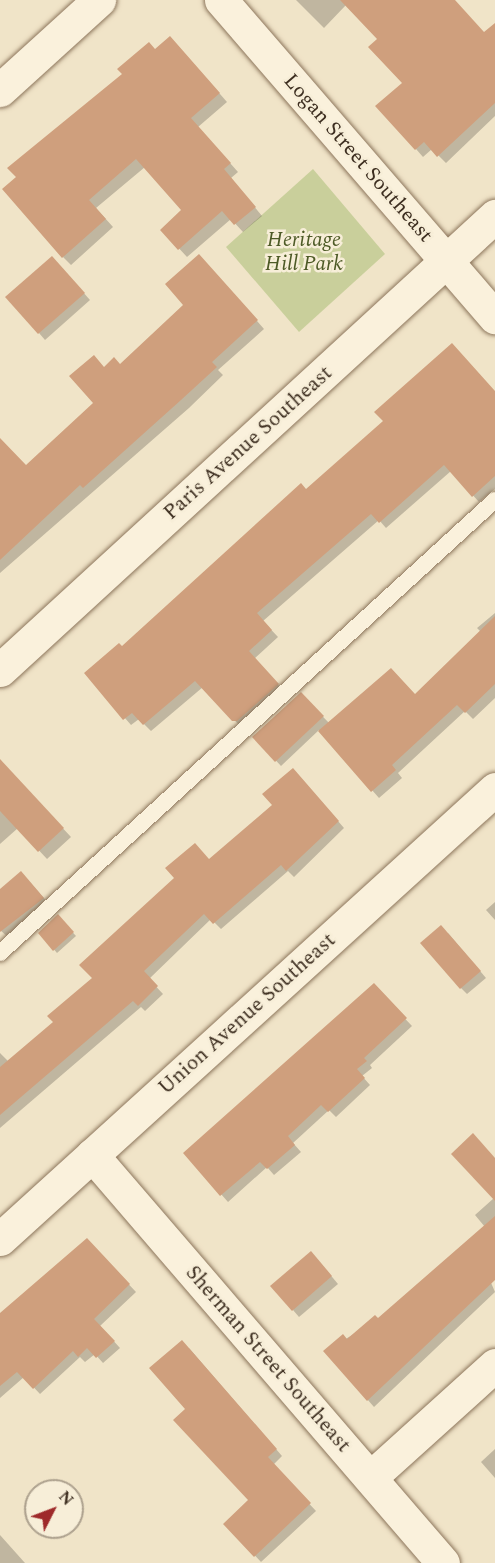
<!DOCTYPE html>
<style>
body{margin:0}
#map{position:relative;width:495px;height:1563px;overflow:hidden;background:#f0e4c8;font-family:Spectral,serif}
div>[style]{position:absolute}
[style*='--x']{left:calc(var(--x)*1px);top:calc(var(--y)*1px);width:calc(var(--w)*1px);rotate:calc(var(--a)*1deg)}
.green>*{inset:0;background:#c9cf9b}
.shadow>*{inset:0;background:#0003}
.building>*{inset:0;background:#cf9f7d}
.roads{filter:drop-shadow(0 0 2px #8d765c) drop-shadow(0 0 2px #8d765c)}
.service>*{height:16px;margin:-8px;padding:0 8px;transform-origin:8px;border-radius:8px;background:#faf1dc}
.minor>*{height:33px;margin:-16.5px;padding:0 16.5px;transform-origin:16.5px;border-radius:16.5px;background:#faf1dc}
span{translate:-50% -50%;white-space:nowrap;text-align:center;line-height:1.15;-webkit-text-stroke:5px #f7eed8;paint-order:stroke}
.street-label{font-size:21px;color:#3d2e20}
.park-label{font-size:21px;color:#4d5a26;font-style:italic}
.north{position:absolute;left:24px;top:1479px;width:60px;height:60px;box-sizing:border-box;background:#f7eed8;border:2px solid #ada18e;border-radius:50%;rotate:48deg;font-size:16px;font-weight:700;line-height:24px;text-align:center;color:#3d2e20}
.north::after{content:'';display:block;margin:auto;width:21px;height:27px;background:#9e2a2b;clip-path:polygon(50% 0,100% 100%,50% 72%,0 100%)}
</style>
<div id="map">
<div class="green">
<i style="clip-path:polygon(313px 169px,385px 254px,299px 332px,226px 247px)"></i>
</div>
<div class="shadow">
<i style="clip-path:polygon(296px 0,425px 0,485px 34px,495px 25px,495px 116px,446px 163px,432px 149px,423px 157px,416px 149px,404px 83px,379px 39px,346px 5px,324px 28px)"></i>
<i style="clip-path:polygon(178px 46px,227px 102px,198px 127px,238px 172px,231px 178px,262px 216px,243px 232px,231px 219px,187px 257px,162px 230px,183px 210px,145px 167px,96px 208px,113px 227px,71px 265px,63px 257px,155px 50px)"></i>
<i style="clip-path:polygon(206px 263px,264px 329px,218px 370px,223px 375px,189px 408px,0 573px,0 459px,26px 467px,95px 403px,104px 368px,121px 366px,185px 305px)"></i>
<i style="clip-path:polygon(58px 264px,90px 300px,45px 340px,39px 333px)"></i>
<i style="clip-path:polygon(495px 393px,495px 489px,479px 502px,451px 471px,386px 528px,379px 520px,263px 621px,278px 637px,254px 659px,284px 691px,241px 727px,203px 687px,151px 731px,139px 719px,131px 725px,86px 673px,122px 648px,307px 490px)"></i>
<i style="clip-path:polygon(495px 613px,495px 698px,473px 719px,465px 711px,398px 773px,402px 778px,379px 798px,319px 730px,281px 766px,254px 737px,301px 694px,329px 723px,415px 695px,481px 632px,477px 628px)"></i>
<i style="clip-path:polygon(0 770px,12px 774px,71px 837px,47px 859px,18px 828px,0 844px)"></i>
<i style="clip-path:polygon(299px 776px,344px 828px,294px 877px,288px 871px,221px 929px,211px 919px,149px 979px,163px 994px,145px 1011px,141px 1007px,0 1128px,0 1053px,9px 1062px,55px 1022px,210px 861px,274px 805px)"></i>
<i style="clip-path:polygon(27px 879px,50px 905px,8px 937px,0 930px,0 891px)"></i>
<i style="clip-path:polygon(495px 902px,495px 920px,486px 910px)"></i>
<i style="clip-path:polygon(58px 916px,76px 936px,57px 953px,40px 933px)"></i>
<i style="clip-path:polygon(448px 933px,486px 978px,467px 994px,461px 988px)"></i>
<i style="clip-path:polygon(373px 985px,412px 1026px,370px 1065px,372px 1068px,362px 1076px,370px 1085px,336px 1117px,329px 1110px,293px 1143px,301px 1152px,274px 1175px,267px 1167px,228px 1202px,185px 1153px)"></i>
<i style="clip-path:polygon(495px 1190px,495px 1273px,489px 1278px,495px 1292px,374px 1407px,325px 1351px,378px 1320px,485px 1227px,475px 1215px,494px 1198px)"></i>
<i style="clip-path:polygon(87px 1240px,136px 1292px,100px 1326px,120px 1348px,103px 1363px,95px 1354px,85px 1362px,80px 1357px,40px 1394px,24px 1377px,0 1398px,0 1317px)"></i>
<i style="clip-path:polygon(317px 1259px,338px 1284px,299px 1317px,293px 1310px)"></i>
<i style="clip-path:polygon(189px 1348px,282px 1456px,273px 1465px,316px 1511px,261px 1562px,225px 1524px,250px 1500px,187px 1409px)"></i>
<i style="clip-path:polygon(495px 1449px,495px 1478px,481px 1462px)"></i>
<i style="clip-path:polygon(0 1535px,25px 1563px,0 1563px)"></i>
</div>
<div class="building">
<i style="clip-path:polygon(340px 0,455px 0,484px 32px,495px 23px,495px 103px,437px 157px,424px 142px,415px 150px,375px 106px,402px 83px,368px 47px,377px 39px)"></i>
<i style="clip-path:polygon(170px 36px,220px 93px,191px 118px,231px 163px,224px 169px,256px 207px,234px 225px,222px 211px,178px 250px,160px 230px,181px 210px,136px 159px,89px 200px,106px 219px,62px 258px,2px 189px,16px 177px,7px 168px,122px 74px,117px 69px,149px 42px,155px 49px)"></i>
<i style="clip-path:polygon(199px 254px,258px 320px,212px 362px,217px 367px,181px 400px,83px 488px,80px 485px,0 560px,0 438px,26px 465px,93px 403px,69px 376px,94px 355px,104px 367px,114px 357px,120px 364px,183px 305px,165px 284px)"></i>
<i style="clip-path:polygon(52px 256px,85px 293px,38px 334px,5px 297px)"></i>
<i style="clip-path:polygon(452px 343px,495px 391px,495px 476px,472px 497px,444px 465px,379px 523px,371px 514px,257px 613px,272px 630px,249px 651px,279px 684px,237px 721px,232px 721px,195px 681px,143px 725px,132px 713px,123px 720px,84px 673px,119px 643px,122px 646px,301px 483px,306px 489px,383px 421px,374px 412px)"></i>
<i style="clip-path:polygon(495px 616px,495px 684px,465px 713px,457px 705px,392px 765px,396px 770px,371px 792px,318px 731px,391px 668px,415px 694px)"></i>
<i style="clip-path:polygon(301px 692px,324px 716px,275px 762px,252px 737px)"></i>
<i style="clip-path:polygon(0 759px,64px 828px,38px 852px,0 811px)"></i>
<i style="clip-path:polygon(293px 768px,339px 821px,286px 871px,281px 865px,213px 924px,204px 914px,144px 971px,158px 986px,138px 1006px,133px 1001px,0 1115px,0 1067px,53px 1022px,47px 1016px,92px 978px,79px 965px,174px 878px,165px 868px,195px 843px,209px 859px,272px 805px,262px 794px)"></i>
<i style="clip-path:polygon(21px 871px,44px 898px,0 932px,0 889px)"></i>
<i style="clip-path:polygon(58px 914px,74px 932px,53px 951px,38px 933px)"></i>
<i style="clip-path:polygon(441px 925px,481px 971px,460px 989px,420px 943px)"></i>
<i style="clip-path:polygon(374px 983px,407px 1018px,364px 1058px,367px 1061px,357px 1069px,365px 1078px,328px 1112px,321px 1105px,288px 1136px,295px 1145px,267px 1169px,260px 1162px,220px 1196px,183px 1153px)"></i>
<i style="clip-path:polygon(473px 1133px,495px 1158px,495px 1201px,451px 1154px)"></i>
<i style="clip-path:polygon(495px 1216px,495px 1280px,367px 1401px,323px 1351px,343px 1334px,347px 1339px,375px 1315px,378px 1318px)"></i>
<i style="clip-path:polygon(87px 1238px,130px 1284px,94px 1319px,115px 1341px,96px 1358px,87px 1348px,78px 1357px,73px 1351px,33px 1389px,17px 1372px,0 1386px,0 1313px)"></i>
<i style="clip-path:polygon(311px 1251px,332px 1276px,292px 1311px,270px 1286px)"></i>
<i style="clip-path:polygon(182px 1340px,277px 1449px,268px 1457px,311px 1503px,254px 1557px,223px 1524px,248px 1500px,173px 1420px,185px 1409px,149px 1368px)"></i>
</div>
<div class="roads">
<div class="service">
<i style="--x:0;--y:953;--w:671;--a:-42.46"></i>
</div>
<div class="minor">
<i style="--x:221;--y:0;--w:419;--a:49.2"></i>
<i style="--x:0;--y:90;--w:134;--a:-42.3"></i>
<i style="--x:0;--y:670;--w:672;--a:-42.53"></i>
<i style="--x:92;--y:1155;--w:538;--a:49.29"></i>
<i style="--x:0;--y:1239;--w:669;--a:-42.27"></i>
<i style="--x:371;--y:1477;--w:167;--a:-42.1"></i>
</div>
</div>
<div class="street-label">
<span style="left:358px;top:158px;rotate:49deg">Logan Street Southeast</span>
<span style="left:248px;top:443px;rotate:-42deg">Paris Avenue Southeast</span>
<span style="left:247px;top:1014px;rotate:-42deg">Union Avenue Southeast</span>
<span style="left:268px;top:1359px;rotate:49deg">Sherman Street Southeast</span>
</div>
<div class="park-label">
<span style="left:304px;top:252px">Heritage<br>Hill Park</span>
</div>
<div class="north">N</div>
</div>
